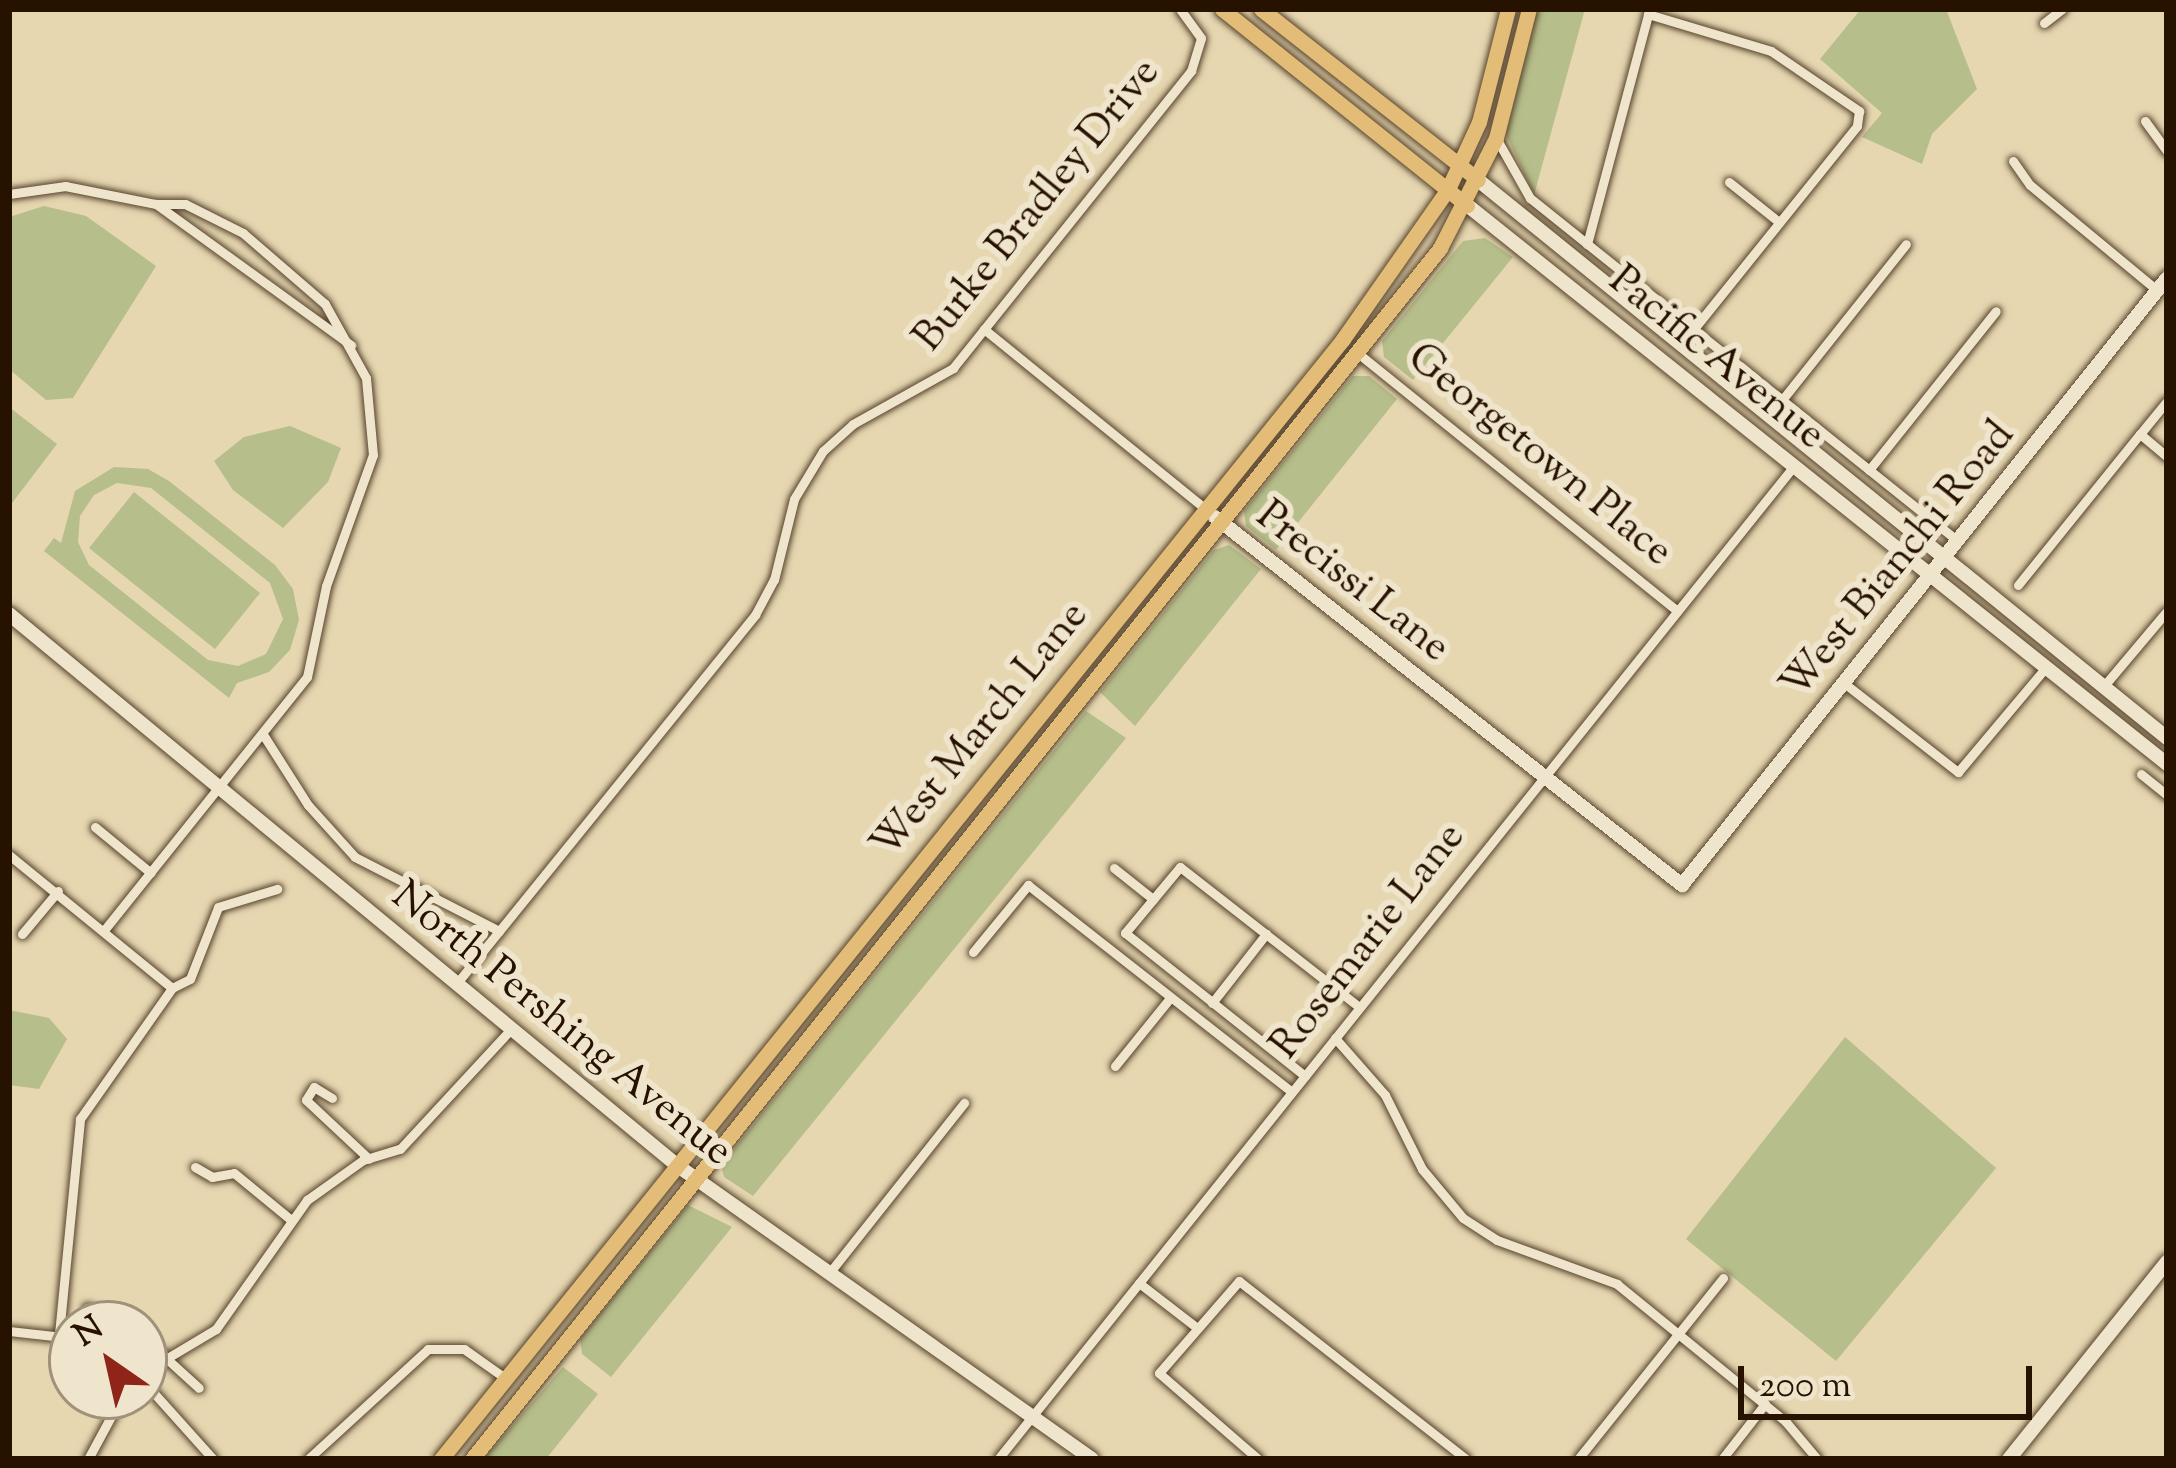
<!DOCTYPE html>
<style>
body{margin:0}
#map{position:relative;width:2176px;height:1468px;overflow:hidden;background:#e6d7b1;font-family:"Sorts Mill Goudy",serif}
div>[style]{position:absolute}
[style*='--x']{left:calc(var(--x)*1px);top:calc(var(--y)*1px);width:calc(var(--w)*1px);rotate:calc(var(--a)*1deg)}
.green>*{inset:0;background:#b6be8b}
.roads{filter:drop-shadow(0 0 3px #57432c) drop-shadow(0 0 3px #57432c)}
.street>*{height:9px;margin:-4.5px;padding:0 4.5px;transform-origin:4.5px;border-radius:4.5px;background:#efe5cc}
.secondary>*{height:14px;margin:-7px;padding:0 7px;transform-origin:7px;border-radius:7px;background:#efe5cc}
.primary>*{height:15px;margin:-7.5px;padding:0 7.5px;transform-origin:7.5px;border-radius:7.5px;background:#e3bc78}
span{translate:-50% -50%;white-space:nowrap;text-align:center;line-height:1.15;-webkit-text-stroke:12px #efe5cc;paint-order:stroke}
.street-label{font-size:42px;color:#271200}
.frame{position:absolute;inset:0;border:12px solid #271200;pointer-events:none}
.north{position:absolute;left:48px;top:1300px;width:120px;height:120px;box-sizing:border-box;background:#efe5cc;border:3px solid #9f917a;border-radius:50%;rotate:326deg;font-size:33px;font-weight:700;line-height:48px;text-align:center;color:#271200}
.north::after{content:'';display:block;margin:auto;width:42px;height:54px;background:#8f2418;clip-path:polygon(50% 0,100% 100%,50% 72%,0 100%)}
.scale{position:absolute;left:1738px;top:1366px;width:294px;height:54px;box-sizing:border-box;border:6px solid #271200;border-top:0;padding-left:15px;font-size:36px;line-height:42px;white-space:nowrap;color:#271200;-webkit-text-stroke:9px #efe5cc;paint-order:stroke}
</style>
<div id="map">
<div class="green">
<i style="clip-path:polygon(1537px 9px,1585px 9px,1534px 195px,1506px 134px)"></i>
<i style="clip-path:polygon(1861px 9px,1946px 9px,1977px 89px,1932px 134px,1922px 164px,1862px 137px,1882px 113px,1820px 59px)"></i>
<i style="clip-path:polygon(44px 206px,86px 216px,156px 266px,73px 398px,46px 400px,9px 369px,9px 217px)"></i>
<i style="clip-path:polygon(1485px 238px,1513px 257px,1413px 380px,1384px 357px,1382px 341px,1463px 241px)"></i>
<i style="clip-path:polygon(1353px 376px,1369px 376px,1397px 399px,1276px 550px,1246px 526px,1244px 511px)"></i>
<i style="clip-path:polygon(9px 407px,57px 444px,9px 507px)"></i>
<i style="clip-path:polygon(290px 426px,341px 448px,328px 482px,283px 528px,233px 490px,214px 461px,244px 437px)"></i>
<i style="clip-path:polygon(evenodd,114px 467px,148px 469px,169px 481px,275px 565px,293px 589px,299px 620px,290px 650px,269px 672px,237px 683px,229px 698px,44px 551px,54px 538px,61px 543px,75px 491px,114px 467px,117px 483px,151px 488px,270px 583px,283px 619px,266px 654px,238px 666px,208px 660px,89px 565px,78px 542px,80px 516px,94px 495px,117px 483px)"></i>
<i style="clip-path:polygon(134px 492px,260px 593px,215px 649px,89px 548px)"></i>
<i style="clip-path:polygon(1229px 545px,1261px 569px,1135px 726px,1100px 692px,1214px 550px)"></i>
<i style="clip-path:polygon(1086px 711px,1126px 738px,753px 1196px,724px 1177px,721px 1165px)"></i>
<i style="clip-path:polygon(9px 1010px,49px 1018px,67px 1039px,39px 1089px,9px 1085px)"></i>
<i style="clip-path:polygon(1845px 1037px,1996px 1168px,1836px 1361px,1686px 1239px)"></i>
<i style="clip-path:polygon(688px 1205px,732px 1227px,611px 1377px,582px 1354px,580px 1339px)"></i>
<i style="clip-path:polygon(563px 1367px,598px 1394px,546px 1459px,484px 1459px)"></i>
</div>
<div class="roads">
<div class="street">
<i style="--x:1648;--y:14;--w:128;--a:16.7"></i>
<i style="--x:1771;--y:51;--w:107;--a:34.3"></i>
<i style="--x:1859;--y:111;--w:15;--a:98"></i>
<i style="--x:1857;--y:126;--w:260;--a:128.8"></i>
<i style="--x:2044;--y:23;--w:23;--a:-38"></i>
<i style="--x:2145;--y:121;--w:37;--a:54"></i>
<i style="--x:1496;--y:138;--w:69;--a:60.5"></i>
<i style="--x:1530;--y:198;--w:548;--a:38.71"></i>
<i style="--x:2013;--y:161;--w:29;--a:55"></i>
<i style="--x:2030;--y:185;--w:165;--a:39.6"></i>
<i style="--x:1729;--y:182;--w:64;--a:38.7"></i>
<i style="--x:9;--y:194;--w:57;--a:-8.1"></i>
<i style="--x:65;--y:186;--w:93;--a:11.2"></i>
<i style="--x:156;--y:204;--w:241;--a:35.9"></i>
<i style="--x:1587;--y:244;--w:241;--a:-75.1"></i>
<i style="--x:984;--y:329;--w:287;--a:39.1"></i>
<i style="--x:1359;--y:354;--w:409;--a:38.9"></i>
<i style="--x:1782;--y:400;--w:199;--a:-51.5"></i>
<i style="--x:2167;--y:401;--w:43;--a:129.3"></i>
<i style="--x:2140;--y:434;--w:35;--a:40"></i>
<i style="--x:1869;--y:470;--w:203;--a:-51.4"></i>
<i style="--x:2018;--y:585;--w:194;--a:-51.1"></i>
<i style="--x:1844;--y:683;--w:145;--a:38"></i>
<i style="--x:1958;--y:772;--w:137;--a:-50"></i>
<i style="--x:2103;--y:687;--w:99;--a:-49.9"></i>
<i style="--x:264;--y:736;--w:82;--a:57.5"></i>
<i style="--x:308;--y:805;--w:70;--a:47.9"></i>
<i style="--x:355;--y:857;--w:162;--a:27.2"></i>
<i style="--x:2141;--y:774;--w:33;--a:39"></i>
<i style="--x:95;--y:827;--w:72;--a:39.4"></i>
<i style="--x:9;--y:855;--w:210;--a:39.2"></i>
<i style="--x:1114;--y:868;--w:50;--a:38.5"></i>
<i style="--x:105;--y:929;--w:323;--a:-51.3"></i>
<i style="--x:307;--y:677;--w:93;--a:-78.2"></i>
<i style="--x:326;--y:586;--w:139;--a:-70.3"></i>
<i style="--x:373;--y:455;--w:77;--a:-95.2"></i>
<i style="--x:366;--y:378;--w:85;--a:-119"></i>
<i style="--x:325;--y:304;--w:108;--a:-139.1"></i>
<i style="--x:243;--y:233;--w:65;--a:-153.4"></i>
<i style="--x:185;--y:204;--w:29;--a:180"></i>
<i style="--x:22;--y:934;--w:56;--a:-50.1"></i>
<i style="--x:973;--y:952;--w:87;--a:-50.6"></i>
<i style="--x:1028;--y:885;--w:335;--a:38.1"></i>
<i style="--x:457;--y:983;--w:474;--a:-51"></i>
<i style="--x:755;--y:615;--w:40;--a:-62"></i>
<i style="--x:774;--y:580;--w:83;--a:-76.1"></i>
<i style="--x:794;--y:499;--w:56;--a:-58.9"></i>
<i style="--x:823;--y:451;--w:40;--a:-42"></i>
<i style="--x:853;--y:424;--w:115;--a:-29.2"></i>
<i style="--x:953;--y:368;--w:381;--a:-51.3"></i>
<i style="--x:1191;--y:71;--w:34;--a:-73"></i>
<i style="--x:1201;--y:38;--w:36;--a:-126"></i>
<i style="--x:172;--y:988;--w:20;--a:-27"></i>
<i style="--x:190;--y:979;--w:77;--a:-68.7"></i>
<i style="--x:218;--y:907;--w:62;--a:-17"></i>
<i style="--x:1212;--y:1003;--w:88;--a:-52"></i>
<i style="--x:1335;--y:1038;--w:76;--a:48.7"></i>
<i style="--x:1385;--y:1095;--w:83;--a:63.4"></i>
<i style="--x:1422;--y:1169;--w:64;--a:50.1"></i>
<i style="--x:1463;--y:1218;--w:40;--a:32.9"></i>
<i style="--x:1497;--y:1240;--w:128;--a:20.1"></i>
<i style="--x:1617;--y:1284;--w:218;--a:39.2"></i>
<i style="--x:1786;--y:1422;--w:48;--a:50"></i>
<i style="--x:1115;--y:1066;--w:87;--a:-51"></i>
<i style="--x:1305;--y:1076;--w:230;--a:-141.5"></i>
<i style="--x:1125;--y:933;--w:86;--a:-50.2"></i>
<i style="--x:1180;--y:867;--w:227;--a:38"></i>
<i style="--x:332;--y:1098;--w:21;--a:-149"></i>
<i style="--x:314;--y:1087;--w:15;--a:122"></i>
<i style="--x:306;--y:1100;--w:86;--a:43.1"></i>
<i style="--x:195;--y:1167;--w:20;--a:30"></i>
<i style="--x:212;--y:1177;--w:22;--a:-10"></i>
<i style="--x:234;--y:1173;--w:72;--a:39.4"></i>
<i style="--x:830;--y:1272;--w:216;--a:-51.6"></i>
<i style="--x:1139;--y:1283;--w:72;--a:37.7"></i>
<i style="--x:87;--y:1308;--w:40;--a:23.4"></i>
<i style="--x:9;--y:1331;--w:63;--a:6.3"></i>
<i style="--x:59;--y:1334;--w:216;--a:-84.4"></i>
<i style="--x:80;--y:1119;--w:160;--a:-54.9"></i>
<i style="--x:144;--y:1338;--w:74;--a:42.3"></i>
<i style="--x:144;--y:1372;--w:84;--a:-30.8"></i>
<i style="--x:216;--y:1329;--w:158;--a:-54.8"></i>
<i style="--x:307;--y:1200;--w:69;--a:-35.5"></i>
<i style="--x:363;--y:1160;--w:39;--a:-17"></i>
<i style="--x:400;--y:1149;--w:163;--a:-47.2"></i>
<i style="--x:144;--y:1382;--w:103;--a:48.1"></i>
<i style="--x:88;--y:1459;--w:72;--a:-61.6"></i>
<i style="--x:308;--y:1459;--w:163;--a:-42.5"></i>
<i style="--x:428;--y:1349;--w:36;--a:0"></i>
<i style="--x:464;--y:1349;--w:50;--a:35.3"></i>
<i style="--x:998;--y:1459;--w:1271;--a:-51.29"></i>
<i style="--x:1258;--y:1459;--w:131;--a:-139"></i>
<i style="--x:1159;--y:1373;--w:122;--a:-49"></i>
<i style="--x:1239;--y:1281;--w:288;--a:38.1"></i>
<i style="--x:1578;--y:1459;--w:232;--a:-51.3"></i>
<i style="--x:1722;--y:1459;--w:70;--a:-52"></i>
</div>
<div class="secondary">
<i style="--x:1478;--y:180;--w:887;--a:39"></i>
<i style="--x:1467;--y:205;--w:896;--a:38.61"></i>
<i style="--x:1215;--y:517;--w:595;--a:38.24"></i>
<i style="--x:1682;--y:885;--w:777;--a:-51.37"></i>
<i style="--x:9;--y:614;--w:867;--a:39.53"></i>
<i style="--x:678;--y:1166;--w:507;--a:35.29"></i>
<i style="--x:2009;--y:1459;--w:253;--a:-51.3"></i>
</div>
<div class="primary">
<i style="--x:1222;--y:9;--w:314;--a:38.7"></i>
<i style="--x:1261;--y:9;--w:276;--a:38.2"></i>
<i style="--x:441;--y:1459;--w:1438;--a:-51.15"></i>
<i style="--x:1343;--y:339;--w:183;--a:-55"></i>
<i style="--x:1448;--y:189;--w:74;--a:-65.2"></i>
<i style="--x:1479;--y:122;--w:117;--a:-75.6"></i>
<i style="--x:472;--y:1459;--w:1550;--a:-51.36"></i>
<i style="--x:1440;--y:248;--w:123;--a:-63"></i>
<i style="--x:1496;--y:138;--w:133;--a:-75.7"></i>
</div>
</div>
<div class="street-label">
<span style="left:1038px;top:206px;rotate:-51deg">Burke Bradley Drive</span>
<span style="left:1716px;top:359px;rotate:39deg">Pacific Avenue</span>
<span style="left:1539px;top:456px;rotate:39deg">Georgetown Place</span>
<span style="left:1899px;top:561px;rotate:-51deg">West Bianchi Road</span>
<span style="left:1352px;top:583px;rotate:38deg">Precissi Lane</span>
<span style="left:981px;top:731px;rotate:-51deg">West March Lane</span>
<span style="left:1369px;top:942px;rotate:-52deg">Rosemarie Lane</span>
<span style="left:561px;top:1025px;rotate:39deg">North Pershing Avenue</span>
</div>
<div class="frame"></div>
<div class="north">N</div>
<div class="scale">200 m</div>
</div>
